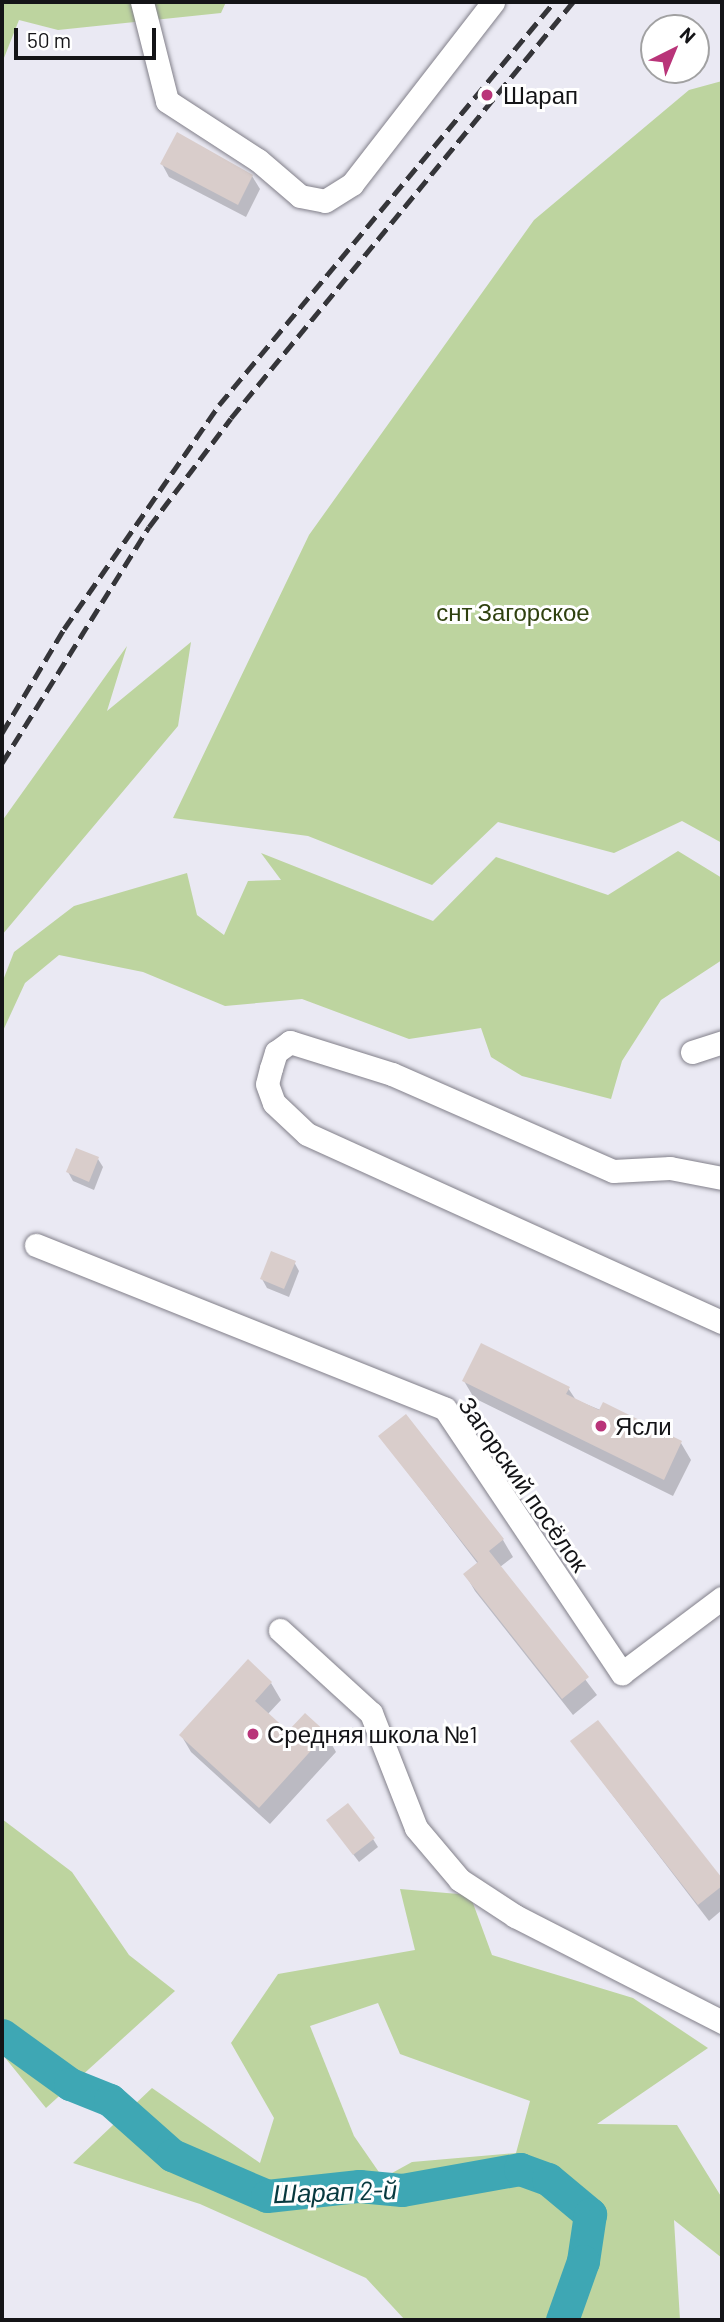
<!DOCTYPE html>
<meta charset="utf-8">
<style>
body{margin:0}
#map{position:relative;width:724px;height:2322px;overflow:hidden;background:#eae9f3;font-family:Barlow,sans-serif}
div>[style]{position:absolute}
[style*='--x']{left:calc(var(--x)*1px);top:calc(var(--y)*1px);width:calc(var(--w)*1px);rotate:calc(var(--a)*1deg)}
.green>*{inset:0;background:#bdd49f}
.shadow>*{inset:0;background:#0003}
.river>*{height:33px;margin:-16.5px;padding:0 16.5px;transform-origin:16.5px;border-radius:16.5px;background:#3ea7b4}
.building>*{inset:0;background:#d9cdcb}
.roads{filter:drop-shadow(0 0 2px #82808a) drop-shadow(0 0 2px #82808a)}
.minor>*{height:23px;margin:-11.5px;padding:0 11.5px;transform-origin:11.5px;border-radius:11.5px;background:#fff}
.rail>*{height:5px;margin-top:-2.5px;transform-origin:0;background:repeating-linear-gradient(90deg,#353539 0 14px,transparent 0 21px)}
.dots>*{width:19px;height:19px;translate:-50% -50%;box-sizing:border-box;border:4px solid #fff;border-radius:50%}
span{translate:-50% -50%;white-space:nowrap;text-align:center;line-height:1.15;-webkit-text-stroke:6px #fff;paint-order:stroke}
.poi-label{font-size:24px;color:#141417}
.left{translate:0 -50%;text-align:left}
.park-label{font-size:24px;color:#2f410f}
.street-label{font-size:24px;color:#141417}
.water-label{font-size:26px;color:#07393f;font-style:italic}
.frame{position:absolute;inset:0;border:4px solid #141417;pointer-events:none}
.north{position:absolute;left:640px;top:14px;width:70px;height:70px;box-sizing:border-box;background:#fff;border:2px solid #a1a1a2;border-radius:50%;rotate:43deg;font-size:19px;font-weight:700;line-height:28px;text-align:center;color:#141417}
.north::after{content:'';display:block;margin:auto;width:24px;height:32px;background:#b93479;clip-path:polygon(50% 0,100% 100%,50% 72%,0 100%)}
.scale{position:absolute;left:14px;top:28px;width:142px;height:32px;box-sizing:border-box;border:4px solid #141417;border-top:0;padding-left:9px;font-size:21px;line-height:24px;white-space:nowrap;color:#141417;-webkit-text-stroke:5px #fff;paint-order:stroke}
</style>
<div id="map">
<div class="green">
<i style="clip-path:polygon(2px 2px,226px 2px,221px 13px,58px 30px,19px 20px,2px 63px)"></i>
<i style="clip-path:polygon(722px 81px,722px 843px,682px 821px,614px 853px,498px 822px,432px 885px,308px 836px,173px 818px,309px 535px,534px 220px,689px 90px)"></i>
<i style="clip-path:polygon(191px 642px,178px 726px,2px 935px,2px 821px,127px 646px,107px 711px)"></i>
<i style="clip-path:polygon(678px 851px,722px 878px,722px 960px,661px 1000px,622px 1061px,611px 1099px,522px 1076px,491px 1057px,481px 1028px,409px 1039px,302px 999px,225px 1006px,143px 972px,59px 955px,25px 983px,2px 1033px,2px 983px,14px 952px,74px 906px,187px 873px,197px 915px,224px 935px,248px 881px,281px 880px,261px 853px,433px 921px,496px 857px,608px 895px)"></i>
<i style="clip-path:polygon(2px 1819px,72px 1872px,129px 1955px,175px 1991px,46px 2108px,2px 2054px)"></i>
<i style="clip-path:polygon(evenodd,400px 1889px,470px 1895px,492px 1955px,633px 1998px,708px 2048px,597px 2124px,677px 2125px,722px 2198px,722px 2258px,674px 2220px,680px 2320px,405px 2320px,366px 2278px,200px 2204px,73px 2163px,152px 2088px,260px 2163px,274px 2118px,231px 2043px,278px 1974px,415px 1950px,400px 1889px,378px 2003px,400px 2054px,530px 2101px,516px 2153px,412px 2162px,383px 2178px,354px 2136px,310px 2026px,378px 2003px)"></i>
</div>
<div class="shadow">
<i style="clip-path:polygon(162px 164px,252px 176px,260px 189px,246px 217px,169px 177px)"></i>
<i style="clip-path:polygon(98px 1159px,103px 1167px,94px 1190px,73px 1181px,68px 1172px)"></i>
<i style="clip-path:polygon(294px 1262px,299px 1271px,289px 1297px,267px 1288px,262px 1279px)"></i>
<i style="clip-path:polygon(464px 1381px,568px 1388px,576px 1400px,681px 1443px,691px 1460px,673px 1496px,474px 1398px)"></i>
<i style="clip-path:polygon(405px 1417px,503px 1540px,513px 1557px,500px 1567px,597px 1695px,573px 1715px,475px 1591px,465px 1574px,478px 1564px,380px 1436px)"></i>
<i style="clip-path:polygon(271px 1683px,281px 1700px,267px 1715px,289px 1734px,326px 1734px,336px 1752px,270px 1824px,191px 1752px,181px 1735px)"></i>
<i style="clip-path:polygon(597px 1722px,722px 1881px,722px 1910px,709px 1921px,572px 1742px)"></i>
<i style="clip-path:polygon(328px 1821px,373px 1839px,378px 1847px,359px 1862px)"></i>
</div>
<div class="river">
<i style="--x:2;--y:2035;--w:84;--a:35.8"></i>
<i style="--x:70;--y:2084;--w:43;--a:21.8"></i>
<i style="--x:110;--y:2100;--w:83;--a:41.6"></i>
<i style="--x:172;--y:2155;--w:103;--a:23.3"></i>
<i style="--x:267;--y:2196;--w:93;--a:-6.2"></i>
<i style="--x:359;--y:2186;--w:43;--a:5.3"></i>
<i style="--x:402;--y:2190;--w:120;--a:-10.1"></i>
<i style="--x:520;--y:2169;--w:30;--a:20"></i>
<i style="--x:548;--y:2179;--w:55;--a:39.8"></i>
<i style="--x:590;--y:2214;--w:48;--a:98.5"></i>
<i style="--x:583;--y:2261;--w:63;--a:109.6"></i>
</div>
<div class="building">
<i style="clip-path:polygon(177px 132px,253px 175px,238px 205px,160px 164px)"></i>
<i style="clip-path:polygon(76px 1148px,99px 1157px,89px 1182px,66px 1172px)"></i>
<i style="clip-path:polygon(271px 1251px,296px 1261px,284px 1289px,260px 1279px)"></i>
<i style="clip-path:polygon(481px 1343px,570px 1387px,566px 1394px,599px 1410px,603px 1402px,682px 1441px,664px 1480px,462px 1381px)"></i>
<i style="clip-path:polygon(406px 1414px,504px 1539px,489px 1551px,589px 1677px,562px 1699px,463px 1574px,478px 1562px,378px 1436px)"></i>
<i style="clip-path:polygon(248px 1659px,272px 1682px,255px 1701px,288px 1731px,305px 1713px,327px 1733px,259px 1808px,179px 1735px)"></i>
<i style="clip-path:polygon(598px 1720px,722px 1878px,722px 1886px,698px 1905px,570px 1741px)"></i>
<i style="clip-path:polygon(348px 1803px,375px 1838px,353px 1855px,326px 1820px)"></i>
</div>
<div class="roads">
<div class="minor">
<i style="--x:142;--y:2;--w:102;--a:75.8"></i>
<i style="--x:167;--y:101;--w:108;--a:33"></i>
<i style="--x:258;--y:160;--w:55;--a:40.6"></i>
<i style="--x:300;--y:196;--w:25;--a:11"></i>
<i style="--x:325;--y:201;--w:32;--a:-32"></i>
<i style="--x:352;--y:184;--w:230;--a:-52.2"></i>
<i style="--x:692;--y:1052;--w:32;--a:-18"></i>
<i style="--x:722;--y:1178;--w:53;--a:-169.1"></i>
<i style="--x:670;--y:1168;--w:57;--a:177"></i>
<i style="--x:613;--y:1171;--w:241;--a:-156.3"></i>
<i style="--x:392;--y:1074;--w:107;--a:-162.6"></i>
<i style="--x:290;--y:1042;--w:17;--a:144"></i>
<i style="--x:276;--y:1052;--w:17;--a:107"></i>
<i style="--x:271;--y:1068;--w:16;--a:104"></i>
<i style="--x:267;--y:1084;--w:20;--a:70"></i>
<i style="--x:274;--y:1103;--w:45;--a:43.2"></i>
<i style="--x:307;--y:1134;--w:456;--a:24.4"></i>
<i style="--x:36;--y:1245;--w:441;--a:21.8"></i>
<i style="--x:445;--y:1409;--w:318;--a:56.2"></i>
<i style="--x:622;--y:1673;--w:125;--a:-36.9"></i>
<i style="--x:280;--y:1630;--w:123;--a:42.4"></i>
<i style="--x:371;--y:1713;--w:123;--a:68.6"></i>
<i style="--x:416;--y:1828;--w:68;--a:49.8"></i>
<i style="--x:460;--y:1880;--w:66;--a:33.2"></i>
<i style="--x:515;--y:1916;--w:233;--a:27.1"></i>
</div>
</div>
<div class="rail">
<i style="--x:2;--y:733;--w:121;--a:-59.2"></i>
<i style="--x:64;--y:629;--w:272;--a:-55.3"></i>
<i style="--x:219;--y:405;--w:524;--a:-50.26"></i>
<i style="--x:2;--y:763;--w:278;--a:-58.1"></i>
<i style="--x:149;--y:527;--w:136;--a:-53"></i>
<i style="--x:231;--y:418;--w:539;--a:-50.58"></i>
</div>
<div class="dots">
<i style="left:487px;top:95px;background:#b93479"></i>
<i style="left:601px;top:1426px;background:#b93479"></i>
<i style="left:253px;top:1734px;background:#b93479"></i>
</div>
<div class="poi-label">
<span class="left" style="left:503px;top:95px">Шарап</span>
<span class="left" style="left:615px;top:1426px">Ясли</span>
<span class="left" style="left:267px;top:1734px">Средняя школа №1</span>
</div>
<div class="park-label">
<span style="left:513px;top:612px">снт Загорское</span>
</div>
<div class="street-label">
<span style="left:524px;top:1484px;rotate:55deg">Загорский посёлок</span>
</div>
<div class="water-label">
<span style="left:335px;top:2191px;rotate:-2deg">Шарап 2-й</span>
</div>
<div class="frame"></div>
<div class="north">N</div>
<div class="scale">50 m</div>
</div>
